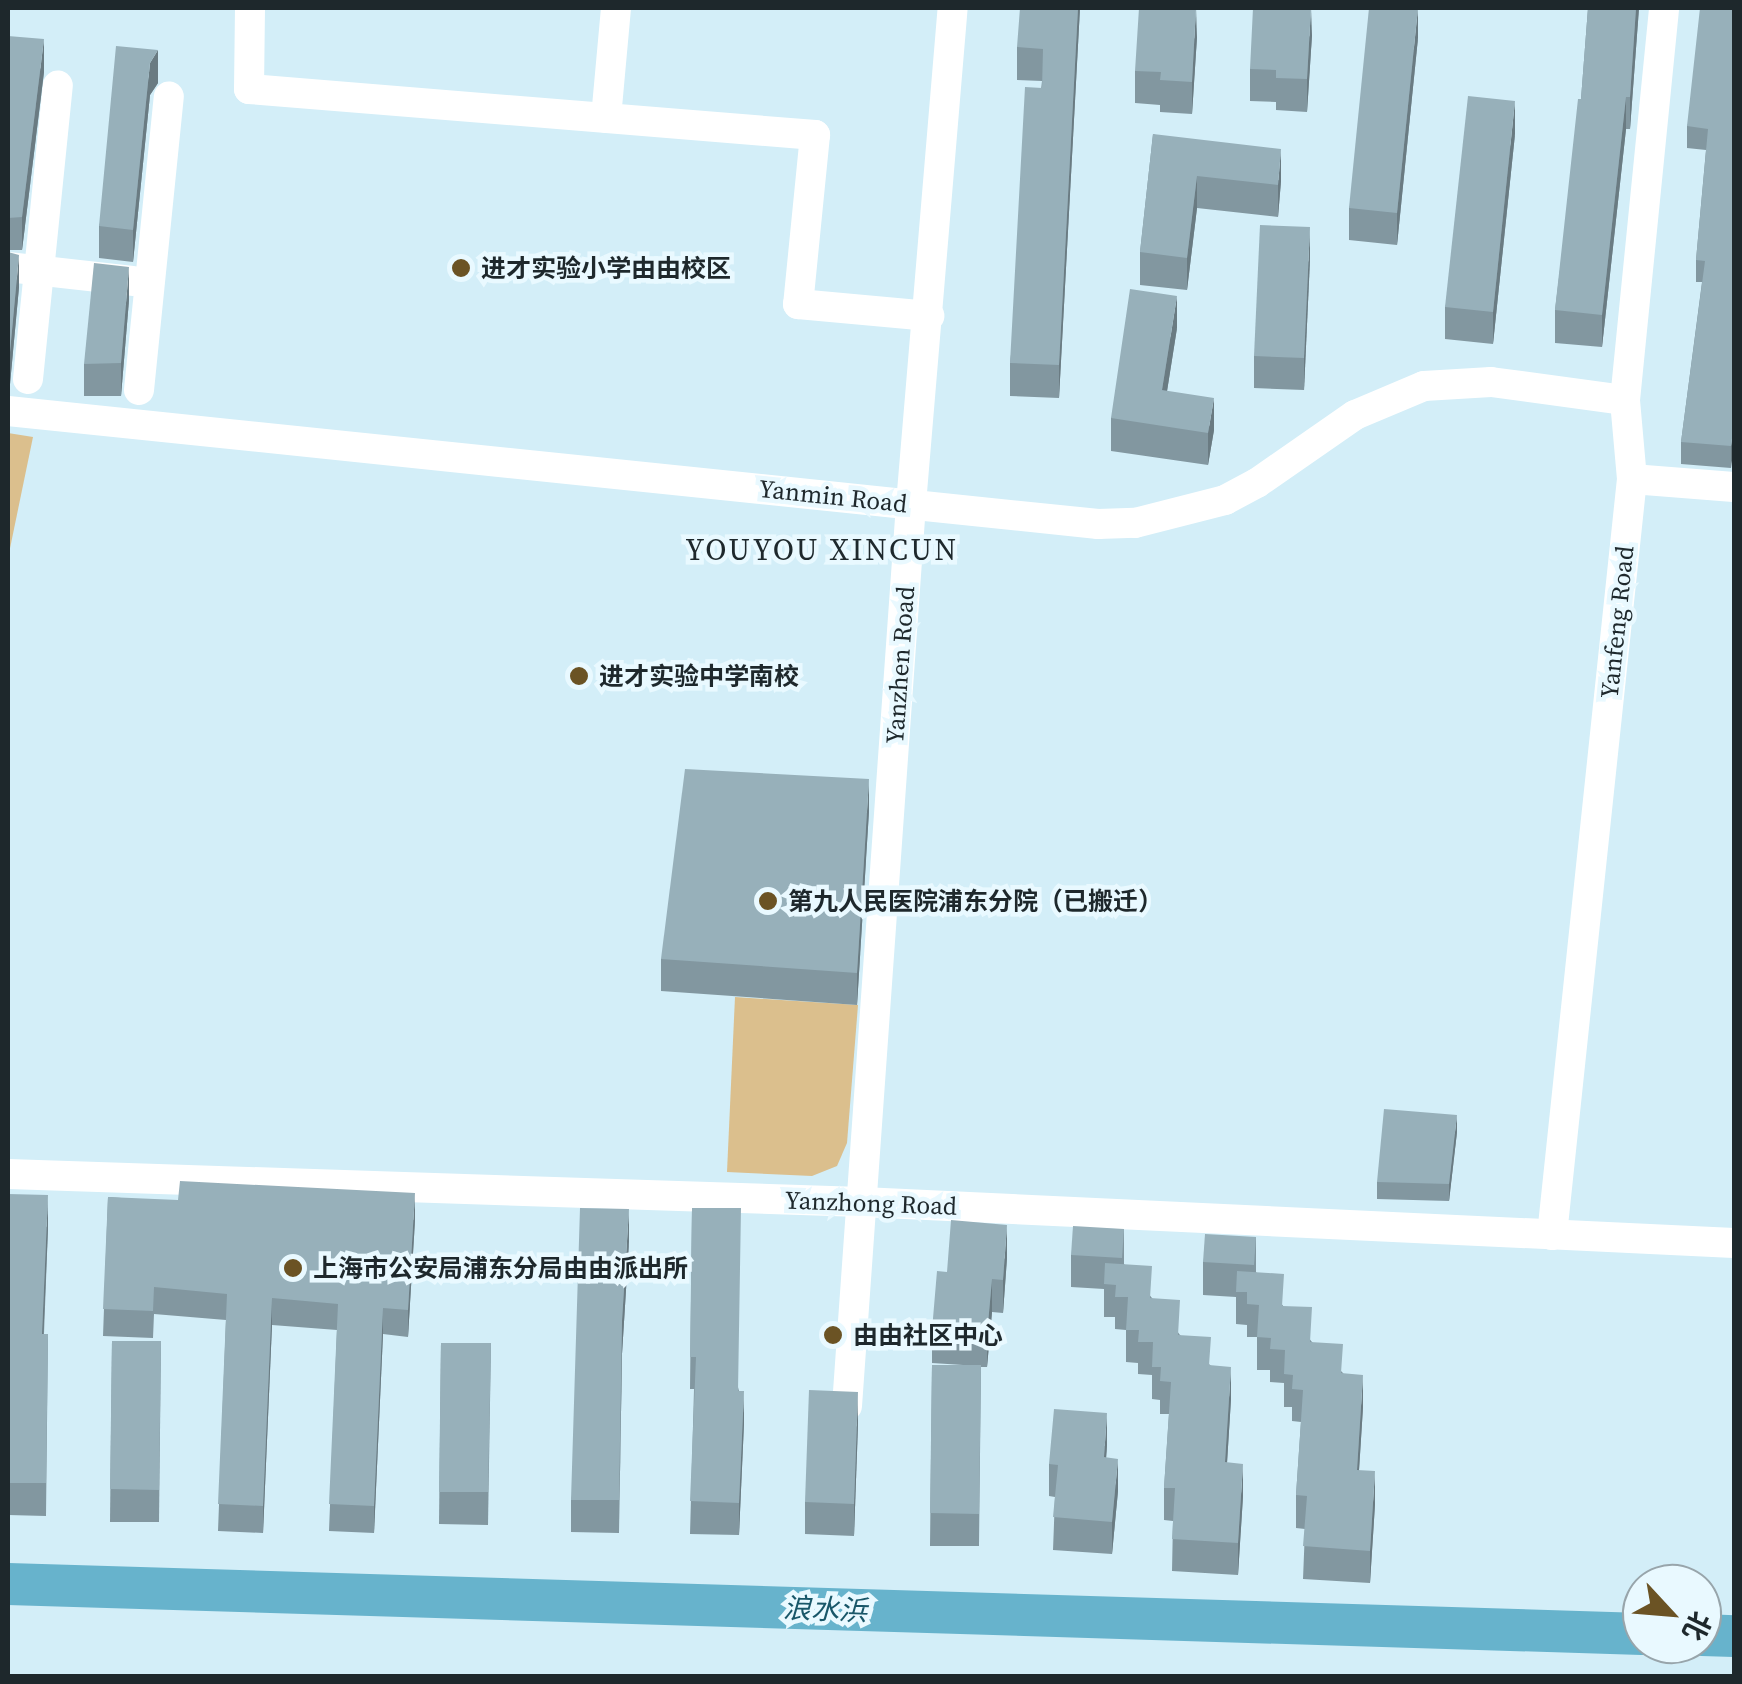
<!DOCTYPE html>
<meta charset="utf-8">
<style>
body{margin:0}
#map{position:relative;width:1742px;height:1684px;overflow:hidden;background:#d3eef8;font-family:"Source Serif 4","Noto Sans SC",serif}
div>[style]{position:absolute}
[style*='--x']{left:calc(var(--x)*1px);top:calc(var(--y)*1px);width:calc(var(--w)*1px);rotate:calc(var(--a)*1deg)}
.green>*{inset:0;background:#dbbf8d}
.river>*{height:42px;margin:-21px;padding:0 21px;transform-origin:21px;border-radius:21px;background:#67b3cc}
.minor>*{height:30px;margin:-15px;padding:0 15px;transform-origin:15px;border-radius:15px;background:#fff}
.wall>*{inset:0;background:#8297a0}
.shaded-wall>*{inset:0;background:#6a7b82}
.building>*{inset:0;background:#97b0ba}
.dots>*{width:28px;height:28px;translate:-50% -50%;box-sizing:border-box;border:5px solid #e9f9ff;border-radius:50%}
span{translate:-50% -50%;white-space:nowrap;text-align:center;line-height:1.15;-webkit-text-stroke:9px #e9f9ff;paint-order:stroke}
.poi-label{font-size:25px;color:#1e282c;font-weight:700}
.left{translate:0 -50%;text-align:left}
.street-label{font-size:25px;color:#1e282c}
.water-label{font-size:28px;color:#195769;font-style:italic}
.quarter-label{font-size:30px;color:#1e282c;letter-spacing:2.5px}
.frame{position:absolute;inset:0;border:10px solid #1e282c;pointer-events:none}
.north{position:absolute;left:1622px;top:1564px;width:100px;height:100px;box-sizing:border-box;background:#e9f9ff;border:2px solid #98a5ab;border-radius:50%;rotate:116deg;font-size:28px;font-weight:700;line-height:40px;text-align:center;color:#1e282c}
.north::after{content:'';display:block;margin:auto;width:35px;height:45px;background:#6b5324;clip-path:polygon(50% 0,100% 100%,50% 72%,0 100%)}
</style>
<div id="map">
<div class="green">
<i style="clip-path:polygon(8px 433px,33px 437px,8px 558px)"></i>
<i style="clip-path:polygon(735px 997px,858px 1005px,847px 1143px,837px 1166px,812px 1176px,727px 1172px)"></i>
</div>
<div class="river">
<i style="--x:8;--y:1584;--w:1635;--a:1.75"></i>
<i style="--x:1702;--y:1635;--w:32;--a:2"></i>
</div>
<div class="minor">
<i style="--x:250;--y:8;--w:81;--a:90.7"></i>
<i style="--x:249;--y:89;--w:568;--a:4.65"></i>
<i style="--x:815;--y:135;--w:170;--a:95.7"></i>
<i style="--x:798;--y:304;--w:132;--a:5.2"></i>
<i style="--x:606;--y:118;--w:110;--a:-84.8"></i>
<i style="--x:8;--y:267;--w:125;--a:6.4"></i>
<i style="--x:28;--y:379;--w:295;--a:-84.2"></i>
<i style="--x:139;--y:390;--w:295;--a:-84.2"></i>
<i style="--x:8;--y:411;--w:1096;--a:5.92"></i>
<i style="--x:1098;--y:524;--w:37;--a:-2"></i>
<i style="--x:1135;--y:523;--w:93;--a:-14.3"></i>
<i style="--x:1225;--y:500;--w:36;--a:-28"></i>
<i style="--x:1257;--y:483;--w:119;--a:-34.8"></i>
<i style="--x:1355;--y:415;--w:75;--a:-22.8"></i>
<i style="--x:1424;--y:386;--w:67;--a:-3.4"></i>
<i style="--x:1491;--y:382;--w:135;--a:7.7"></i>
<i style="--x:1632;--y:479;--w:102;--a:4.5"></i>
<i style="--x:8;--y:1174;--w:854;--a:1.88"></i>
<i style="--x:862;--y:1202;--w:873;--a:2.69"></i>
<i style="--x:1552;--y:1235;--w:760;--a:-83.96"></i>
<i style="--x:1632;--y:479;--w:79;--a:-95.1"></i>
<i style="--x:1625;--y:400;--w:394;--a:-84.3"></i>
<i style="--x:847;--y:1406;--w:904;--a:-85.94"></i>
<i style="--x:911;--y:504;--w:498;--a:-85.2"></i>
</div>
<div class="wall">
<i style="clip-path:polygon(1080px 8px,1059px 398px,1010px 396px,1010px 363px,1042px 81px,1017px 80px,1017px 47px)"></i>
<i style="clip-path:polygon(1588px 8px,1639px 8px,1630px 129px,1626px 129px,1602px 347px,1555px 343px,1555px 310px,1581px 99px)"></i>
<i style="clip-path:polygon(1734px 8px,1731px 468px,1681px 464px,1681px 442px,1702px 282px,1696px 282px,1696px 260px,1706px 150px,1687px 148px,1687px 126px)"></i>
<i style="clip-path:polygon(1312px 35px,1307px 112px,1276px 110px,1276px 102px,1250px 101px,1250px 69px)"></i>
<i style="clip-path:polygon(8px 36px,44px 72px,22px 250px,8px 250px)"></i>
<i style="clip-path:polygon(1197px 37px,1192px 114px,1160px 112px,1160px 105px,1135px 103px,1135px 71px)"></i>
<i style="clip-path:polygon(1418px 38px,1397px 245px,1349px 240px,1349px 208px)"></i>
<i style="clip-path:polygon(158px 50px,158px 83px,150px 95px,133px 262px,99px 258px,99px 226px)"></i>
<i style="clip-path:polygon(1153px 134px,1281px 181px,1278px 217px,1197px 208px,1187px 290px,1140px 285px,1140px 252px)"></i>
<i style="clip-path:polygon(1515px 134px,1493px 344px,1445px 339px,1445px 307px)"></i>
<i style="clip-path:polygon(8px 252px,19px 287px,10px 384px,8px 384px)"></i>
<i style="clip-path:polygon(1310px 259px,1304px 390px,1254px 388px,1254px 356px)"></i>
<i style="clip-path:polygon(129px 300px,121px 396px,84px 396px,84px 364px)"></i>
<i style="clip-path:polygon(1177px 328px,1167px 391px,1214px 430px,1208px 465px,1111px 451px,1111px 418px)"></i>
<i style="clip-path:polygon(869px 811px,857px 1005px,661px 991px,661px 959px)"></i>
<i style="clip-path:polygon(1457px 1132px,1449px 1201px,1377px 1199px,1377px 1182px)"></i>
<i style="clip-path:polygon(8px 1194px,48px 1228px,44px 1334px,48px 1334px,46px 1516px,8px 1515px)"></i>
<i style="clip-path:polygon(108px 1197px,415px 1220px,408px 1337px,383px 1334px,374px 1533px,329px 1531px,337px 1330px,272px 1325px,263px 1533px,218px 1531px,226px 1320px,154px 1314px,153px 1338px,103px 1336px)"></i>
<i style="clip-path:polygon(692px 1208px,739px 1391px,744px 1423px,739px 1535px,690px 1534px,694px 1389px,690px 1389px)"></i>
<i style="clip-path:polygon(1124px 1229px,1124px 1264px,1152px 1298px,1180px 1335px,1211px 1366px,1231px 1399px,1227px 1463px,1243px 1496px,1238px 1575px,1172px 1571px,1173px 1521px,1164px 1520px,1164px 1488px,1169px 1414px,1160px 1414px,1160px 1400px,1152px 1399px,1152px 1375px,1138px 1374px,1138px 1363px,1126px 1362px,1126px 1330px,1115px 1329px,1115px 1317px,1104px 1317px,1104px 1289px,1071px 1287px,1071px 1255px)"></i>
<i style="clip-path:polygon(1256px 1237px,1256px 1272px,1312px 1342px,1343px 1373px,1363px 1407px,1359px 1470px,1375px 1504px,1370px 1583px,1303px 1579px,1305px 1529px,1296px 1528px,1296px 1495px,1301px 1422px,1292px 1421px,1292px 1407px,1284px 1407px,1284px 1383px,1270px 1382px,1270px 1370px,1257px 1370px,1257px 1337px,1247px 1337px,1247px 1325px,1236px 1324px,1236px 1297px,1203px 1295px,1203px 1262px)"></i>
<i style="clip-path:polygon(629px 1242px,622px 1354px,619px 1533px,571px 1532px,571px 1500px)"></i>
<i style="clip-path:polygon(1007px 1258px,1003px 1313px,992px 1312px,987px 1367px,981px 1367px,979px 1546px,930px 1546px,932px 1365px,963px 1365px,932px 1363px,932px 1330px,947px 1272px)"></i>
<i style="clip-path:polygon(112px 1341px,161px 1341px,159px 1522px,110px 1522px)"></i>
<i style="clip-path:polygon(441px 1343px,491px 1343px,488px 1525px,439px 1524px)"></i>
<i style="clip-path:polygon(858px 1424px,854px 1536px,805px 1534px,805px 1502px)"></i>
<i style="clip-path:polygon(1107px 1445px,1106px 1458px,1118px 1491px,1112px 1554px,1053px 1550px,1055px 1497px,1049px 1496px,1049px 1464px)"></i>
</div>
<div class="shaded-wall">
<i style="clip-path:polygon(1078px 8px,1080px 8px,1059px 398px,1059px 365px)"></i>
<i style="clip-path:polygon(1196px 8px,1197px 37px,1192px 114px,1192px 82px)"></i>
<i style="clip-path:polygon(1311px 8px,1312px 35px,1307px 112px,1307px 79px)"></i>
<i style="clip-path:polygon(1418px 8px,1418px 38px,1397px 245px,1397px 213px)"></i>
<i style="clip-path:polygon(1636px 8px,1639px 8px,1630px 129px,1630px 97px)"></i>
<i style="clip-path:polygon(44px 39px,44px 72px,22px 250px,22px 217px)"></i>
<i style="clip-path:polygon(158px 50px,158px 83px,150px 95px,133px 262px,133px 230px,150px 63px)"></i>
<i style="clip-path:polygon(1626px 97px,1626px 129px,1602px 347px,1602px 315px)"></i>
<i style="clip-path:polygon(1515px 101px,1515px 134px,1493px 344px,1493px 312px)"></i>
<i style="clip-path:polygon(1281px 149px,1281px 181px,1278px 217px,1278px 185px)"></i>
<i style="clip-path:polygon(1197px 176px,1197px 208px,1187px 290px,1187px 258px)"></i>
<i style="clip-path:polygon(1310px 227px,1310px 259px,1304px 390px,1304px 358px)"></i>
<i style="clip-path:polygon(19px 255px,19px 287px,10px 384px,10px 352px)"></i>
<i style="clip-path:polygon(129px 267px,129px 300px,121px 396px,121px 363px)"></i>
<i style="clip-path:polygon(1177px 296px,1177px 328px,1162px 423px,1162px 390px)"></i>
<i style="clip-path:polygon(1214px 398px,1214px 430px,1208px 465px,1208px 433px)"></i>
<i style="clip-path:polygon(1734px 423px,1734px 445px,1731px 468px,1731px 446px)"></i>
<i style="clip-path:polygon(869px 779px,869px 811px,857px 1005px,857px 973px)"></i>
<i style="clip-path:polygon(1457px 1115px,1457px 1132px,1449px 1201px,1449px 1184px)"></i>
<i style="clip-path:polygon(415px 1193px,415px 1220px,408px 1337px,408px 1310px)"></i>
<i style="clip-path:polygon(48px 1195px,48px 1228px,42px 1367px,42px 1334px)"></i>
<i style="clip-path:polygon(629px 1209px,629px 1242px,622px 1354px,619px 1533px,622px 1321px)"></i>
<i style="clip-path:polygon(1007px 1225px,1007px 1258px,1003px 1313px,1003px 1280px)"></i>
<i style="clip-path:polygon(992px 1279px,992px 1312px,987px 1367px,987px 1335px)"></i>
<i style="clip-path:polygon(272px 1298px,272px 1325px,263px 1533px,263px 1506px)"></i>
<i style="clip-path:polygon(383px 1308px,383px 1334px,374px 1533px,374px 1506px)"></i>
<i style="clip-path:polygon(1231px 1367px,1231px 1399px,1225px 1495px,1225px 1462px)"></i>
<i style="clip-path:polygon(1363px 1375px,1363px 1407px,1357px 1502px,1357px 1470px)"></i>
<i style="clip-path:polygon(744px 1391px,744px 1423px,739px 1535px,739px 1503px)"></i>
<i style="clip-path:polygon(858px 1392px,858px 1424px,854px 1536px,854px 1504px)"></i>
<i style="clip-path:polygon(1107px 1413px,1107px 1445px,1104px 1490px,1104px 1457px)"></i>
<i style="clip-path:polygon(1118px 1459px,1118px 1491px,1112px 1554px,1112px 1522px)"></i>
<i style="clip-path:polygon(1243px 1464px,1243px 1496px,1238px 1575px,1238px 1543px)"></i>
<i style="clip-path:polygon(1375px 1471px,1375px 1504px,1370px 1583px,1370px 1551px)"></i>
</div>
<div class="building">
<i style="clip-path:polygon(1020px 8px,1078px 8px,1059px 365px,1010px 363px,1025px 87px,1042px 88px,1043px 49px,1017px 47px)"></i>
<i style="clip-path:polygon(1139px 8px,1196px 8px,1192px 82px,1160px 80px,1161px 72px,1135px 71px)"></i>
<i style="clip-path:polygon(1253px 8px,1311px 8px,1307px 79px,1276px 78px,1276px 70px,1250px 69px)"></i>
<i style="clip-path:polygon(1369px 8px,1418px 8px,1397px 213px,1349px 208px)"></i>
<i style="clip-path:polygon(1588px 8px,1636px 8px,1630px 97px,1626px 97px,1602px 315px,1555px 310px,1578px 99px,1581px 99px)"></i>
<i style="clip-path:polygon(1700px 8px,1734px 8px,1734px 423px,1731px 446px,1681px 442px,1705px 261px,1696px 260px,1708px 129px,1687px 126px)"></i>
<i style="clip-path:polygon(8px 36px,44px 39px,22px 217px,8px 218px)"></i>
<i style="clip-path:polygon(116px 46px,158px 50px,150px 63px,133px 230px,99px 226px)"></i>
<i style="clip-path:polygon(1468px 96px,1515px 101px,1493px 312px,1445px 307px)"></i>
<i style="clip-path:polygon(1153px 134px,1281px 149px,1278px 185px,1197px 176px,1187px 258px,1140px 252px)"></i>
<i style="clip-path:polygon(1260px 225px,1310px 227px,1304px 358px,1254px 356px)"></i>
<i style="clip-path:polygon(8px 252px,19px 255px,10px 352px,8px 352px)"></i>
<i style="clip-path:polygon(94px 263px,129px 267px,121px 363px,84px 364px)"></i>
<i style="clip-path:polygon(1130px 289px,1177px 296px,1162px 390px,1214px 398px,1208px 433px,1111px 418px)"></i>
<i style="clip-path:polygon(685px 769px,869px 779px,857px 973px,661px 959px)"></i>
<i style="clip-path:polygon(1384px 1109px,1457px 1115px,1449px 1184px,1377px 1182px)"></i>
<i style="clip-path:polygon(180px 1181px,415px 1193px,408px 1310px,383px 1308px,374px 1506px,329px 1504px,338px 1304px,272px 1298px,263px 1506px,218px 1504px,227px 1294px,154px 1287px,153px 1311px,103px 1309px,108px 1197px,178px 1200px)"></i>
<i style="clip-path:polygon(8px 1194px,48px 1195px,42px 1334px,48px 1334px,46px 1483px,8px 1483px)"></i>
<i style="clip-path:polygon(580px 1208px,629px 1209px,622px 1321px,619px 1500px,571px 1500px)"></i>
<i style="clip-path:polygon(692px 1208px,741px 1208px,738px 1391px,744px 1391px,739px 1503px,690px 1501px,696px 1357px,690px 1357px)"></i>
<i style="clip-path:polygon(951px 1220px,1007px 1225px,1003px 1280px,992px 1279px,987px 1335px,932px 1330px,937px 1271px,947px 1272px)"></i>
<i style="clip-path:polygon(1073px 1226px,1124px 1229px,1122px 1258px,1071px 1255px)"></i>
<i style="clip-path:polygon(1205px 1234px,1256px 1237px,1254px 1265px,1203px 1262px)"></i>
<i style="clip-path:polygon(1105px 1263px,1152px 1266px,1150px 1298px,1180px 1300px,1178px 1335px,1211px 1337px,1209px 1365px,1231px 1367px,1225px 1462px,1243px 1464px,1238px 1543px,1172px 1539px,1175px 1488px,1164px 1488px,1171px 1382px,1160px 1381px,1161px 1367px,1152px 1367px,1153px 1342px,1138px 1342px,1139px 1330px,1126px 1330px,1128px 1297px,1115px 1297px,1116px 1285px,1104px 1284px)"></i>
<i style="clip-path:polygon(1237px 1271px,1284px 1274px,1282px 1306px,1312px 1307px,1310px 1342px,1343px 1344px,1341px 1373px,1363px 1375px,1357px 1470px,1375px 1471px,1370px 1551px,1303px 1546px,1307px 1496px,1296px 1495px,1303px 1390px,1292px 1389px,1293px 1375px,1284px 1374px,1285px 1350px,1270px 1349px,1271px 1338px,1257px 1337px,1259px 1305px,1247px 1304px,1247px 1292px,1236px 1292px)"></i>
<i style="clip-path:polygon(112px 1341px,161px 1341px,159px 1490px,110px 1489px)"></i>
<i style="clip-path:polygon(441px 1343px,491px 1343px,488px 1492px,439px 1492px)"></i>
<i style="clip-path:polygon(932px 1365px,981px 1365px,979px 1514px,930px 1513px)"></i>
<i style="clip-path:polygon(809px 1390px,858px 1392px,854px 1504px,805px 1502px)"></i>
<i style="clip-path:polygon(1054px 1409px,1107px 1413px,1104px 1457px,1118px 1459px,1112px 1522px,1053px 1517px,1058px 1465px,1049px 1464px)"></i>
</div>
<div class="dots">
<i style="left:461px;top:268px;background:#6b5324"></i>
<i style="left:579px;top:676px;background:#6b5324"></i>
<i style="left:768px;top:901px;background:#6b5324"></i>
<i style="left:293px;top:1268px;background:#6b5324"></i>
<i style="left:833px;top:1335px;background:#6b5324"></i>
</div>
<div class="poi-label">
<span class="left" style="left:481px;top:268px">进才实验小学由由校区</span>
<span class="left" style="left:599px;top:676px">进才实验中学南校</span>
<span class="left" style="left:788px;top:901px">第九人民医院浦东分院（已搬迁）</span>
<span class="left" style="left:313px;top:1268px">上海市公安局浦东分局由由派出所</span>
<span class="left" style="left:853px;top:1335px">由由社区中心</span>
</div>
<div class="street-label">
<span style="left:833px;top:496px;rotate:6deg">Yanmin Road</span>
<span style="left:1617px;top:622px;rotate:-84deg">Yanfeng Road</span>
<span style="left:900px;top:665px;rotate:-86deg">Yanzhen Road</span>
<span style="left:871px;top:1203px;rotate:2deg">Yanzhong Road</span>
</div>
<div class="water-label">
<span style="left:825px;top:1609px;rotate:2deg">浪水浜</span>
</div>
<div class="quarter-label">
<span style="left:822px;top:550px">YOUYOU XINCUN</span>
</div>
<div class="frame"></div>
<div class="north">北</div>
</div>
